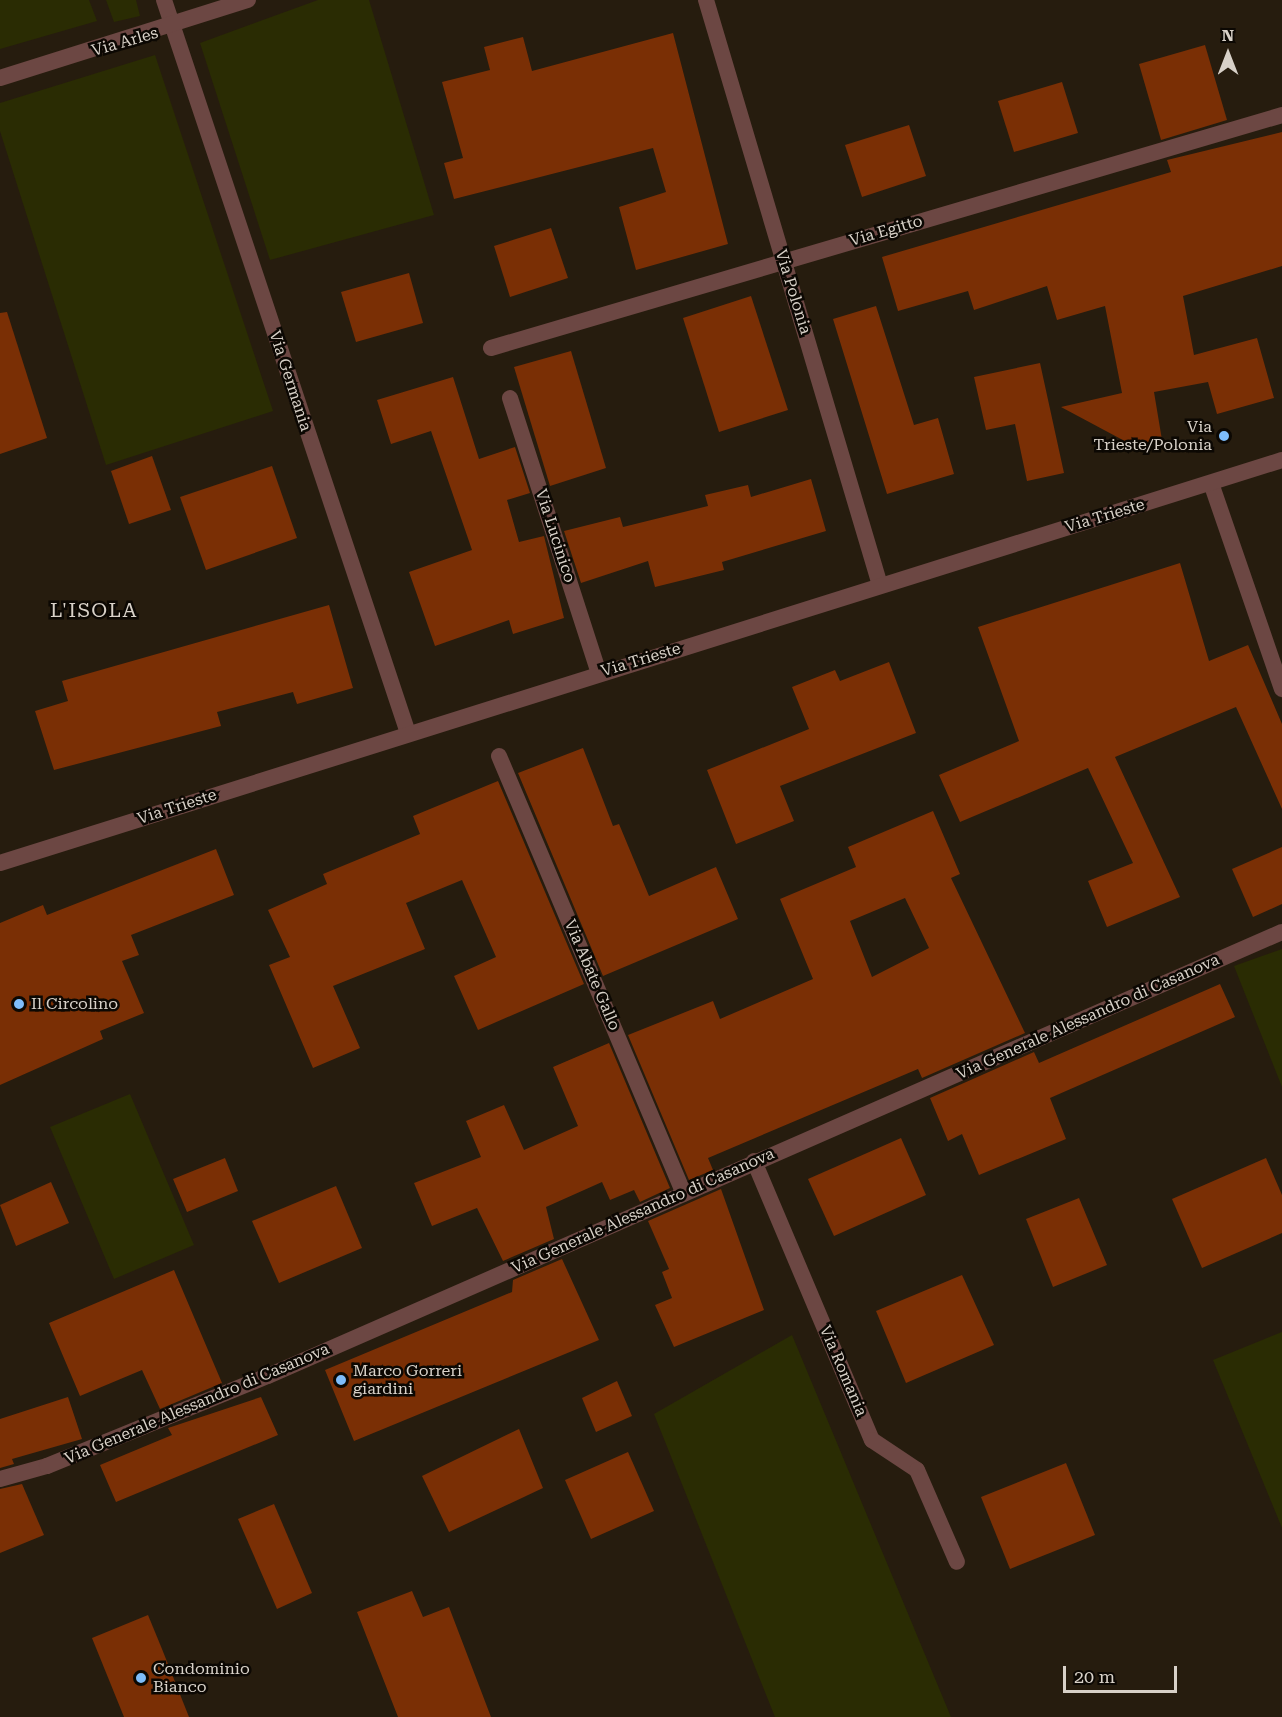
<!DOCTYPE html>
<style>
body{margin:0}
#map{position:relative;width:1282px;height:1717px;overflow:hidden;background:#261c0e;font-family:"Roboto Serif",serif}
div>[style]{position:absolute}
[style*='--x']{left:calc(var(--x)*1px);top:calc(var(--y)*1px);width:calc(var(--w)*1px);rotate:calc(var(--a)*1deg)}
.green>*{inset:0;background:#2a2c03}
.building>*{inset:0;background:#7a2f05}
.minor>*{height:16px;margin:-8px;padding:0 8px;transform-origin:8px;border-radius:8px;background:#6c4743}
.tertiary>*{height:16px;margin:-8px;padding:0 8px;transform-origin:8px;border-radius:8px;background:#6c4743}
.dots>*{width:16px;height:16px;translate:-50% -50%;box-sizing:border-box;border:3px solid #0c0803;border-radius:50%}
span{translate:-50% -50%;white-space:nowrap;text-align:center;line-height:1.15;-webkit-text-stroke:5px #0c0803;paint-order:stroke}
.street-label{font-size:16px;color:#d8d1c8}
.poi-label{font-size:16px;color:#d8d1c8}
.right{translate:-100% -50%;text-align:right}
.left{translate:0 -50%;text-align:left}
.quarter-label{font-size:20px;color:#d8d1c8;letter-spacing:1.5px}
.north{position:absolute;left:1198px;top:24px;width:60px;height:60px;-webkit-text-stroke:4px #0c0803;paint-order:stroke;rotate:0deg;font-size:16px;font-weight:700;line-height:24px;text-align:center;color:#d8d1c8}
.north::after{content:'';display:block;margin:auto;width:21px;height:27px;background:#d8d1c8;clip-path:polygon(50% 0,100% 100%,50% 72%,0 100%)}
.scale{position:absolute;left:1063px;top:1666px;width:114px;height:27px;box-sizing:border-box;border:3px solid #d8d1c8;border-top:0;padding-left:8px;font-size:18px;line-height:21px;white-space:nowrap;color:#d8d1c8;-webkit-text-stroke:4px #0c0803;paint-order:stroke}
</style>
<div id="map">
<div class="green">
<i style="clip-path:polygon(0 0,89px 0,97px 21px,0 49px)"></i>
<i style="clip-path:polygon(106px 0,136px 0,140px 16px,114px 22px)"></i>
<i style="clip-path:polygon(318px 0,369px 0,434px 215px,270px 260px,200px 43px)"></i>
<i style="clip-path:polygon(155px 55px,273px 411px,106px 465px,0 131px,0 103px)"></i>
<i style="clip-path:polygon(1282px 949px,1282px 1087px,1234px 966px)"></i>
<i style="clip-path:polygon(130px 1094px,194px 1245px,114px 1279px,50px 1127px)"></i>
<i style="clip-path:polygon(1282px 1332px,1282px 1528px,1213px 1360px)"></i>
<i style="clip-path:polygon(792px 1335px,951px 1717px,775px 1717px,654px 1414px)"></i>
</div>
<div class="building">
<i style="clip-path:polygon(673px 33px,728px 244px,636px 270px,619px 207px,666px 192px,653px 148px,454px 199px,444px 163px,463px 158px,442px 82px,490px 70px,484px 47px,523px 37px,532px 71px)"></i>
<i style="clip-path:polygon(1205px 45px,1227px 120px,1161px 140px,1139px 64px)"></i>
<i style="clip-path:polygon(1062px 82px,1078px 133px,1014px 152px,998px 101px)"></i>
<i style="clip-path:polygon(909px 125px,926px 176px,862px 197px,845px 145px)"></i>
<i style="clip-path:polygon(1282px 132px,1282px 266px,1183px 296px,1194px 355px,1257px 338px,1274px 398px,1217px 414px,1208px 382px,1154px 392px,1162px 440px,1134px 446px,1061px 407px,1122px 393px,1105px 306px,1057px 320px,1047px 286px,974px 310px,968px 291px,898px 311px,882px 257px,1171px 172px,1167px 160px)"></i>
<i style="clip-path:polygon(551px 228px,568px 278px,510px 297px,494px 246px)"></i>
<i style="clip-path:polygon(409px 273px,423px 323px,356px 342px,341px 292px)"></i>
<i style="clip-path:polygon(751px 296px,788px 410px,719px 432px,683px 318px)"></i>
<i style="clip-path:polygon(876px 306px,914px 425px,938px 418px,954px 474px,887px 494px,833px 319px)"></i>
<i style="clip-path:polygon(7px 312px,47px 438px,0 454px,0 313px)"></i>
<i style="clip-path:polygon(571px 351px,606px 468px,550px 486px,514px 367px)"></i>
<i style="clip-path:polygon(1040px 363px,1064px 473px,1027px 481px,1015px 424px,986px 430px,974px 377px)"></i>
<i style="clip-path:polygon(453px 377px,479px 459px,515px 447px,530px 493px,507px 500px,519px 542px,544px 536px,564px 618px,513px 634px,509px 620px,435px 646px,409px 572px,472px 550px,431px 431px,391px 444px,377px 400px)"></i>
<i style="clip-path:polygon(152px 456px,171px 510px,129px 524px,111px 471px)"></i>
<i style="clip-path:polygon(272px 466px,297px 538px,206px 570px,180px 497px)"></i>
<i style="clip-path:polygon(811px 479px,826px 531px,722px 562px,724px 570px,655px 587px,648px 561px,581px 583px,564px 531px,620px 517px,623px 527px,708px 506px,705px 495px,748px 485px,751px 497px)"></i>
<i style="clip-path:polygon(1180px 563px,1209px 661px,1248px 645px,1282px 724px,1282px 809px,1236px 707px,1115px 757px,1180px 897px,1107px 927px,1088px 881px,1133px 863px,1088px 768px,960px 822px,939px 775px,1019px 741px,978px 627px)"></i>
<i style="clip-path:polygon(329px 605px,353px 688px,297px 704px,293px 692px,217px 712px,221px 726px,54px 770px,35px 711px,68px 701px,62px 681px)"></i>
<i style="clip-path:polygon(889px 662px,916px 733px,780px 786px,794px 821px,736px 844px,707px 770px,809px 729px,792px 687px,835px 670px,840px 681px)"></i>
<i style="clip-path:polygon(583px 748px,613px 826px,619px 824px,649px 896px,716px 867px,738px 919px,603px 976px,518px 773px)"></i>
<i style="clip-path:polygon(498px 781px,584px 984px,478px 1030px,454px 976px,496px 957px,462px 880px,406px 903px,425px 949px,333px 986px,360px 1048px,313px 1068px,269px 965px,290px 957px,268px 910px,327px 884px,323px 874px,420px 834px,413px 816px)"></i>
<i style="clip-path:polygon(evenodd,933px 811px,960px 874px,951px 878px,1025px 1033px,922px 1078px,918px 1069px,708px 1158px,713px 1170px,689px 1180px,628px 1035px,713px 1001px,720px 1019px,813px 979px,780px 899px,856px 867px,848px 847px,933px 811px,905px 898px,929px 948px,872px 977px,850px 921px,905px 898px)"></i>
<i style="clip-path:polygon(1282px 847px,1282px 904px,1253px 917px,1232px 869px)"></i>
<i style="clip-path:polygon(216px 849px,234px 895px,131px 935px,139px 955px,122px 961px,144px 1013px,100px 1031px,103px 1039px,0 1085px,0 923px,43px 905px,47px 915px)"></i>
<i style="clip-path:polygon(1220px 984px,1235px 1017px,1050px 1098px,1066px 1139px,979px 1175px,962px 1134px,948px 1141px,930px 1098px,1034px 1052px,1039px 1063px)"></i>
<i style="clip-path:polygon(609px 1043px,670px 1188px,640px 1202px,634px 1190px,610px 1200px,602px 1182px,546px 1207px,554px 1239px,503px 1261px,477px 1208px,432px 1226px,414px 1183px,481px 1157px,466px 1121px,504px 1105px,524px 1150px,578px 1126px,553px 1067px)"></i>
<i style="clip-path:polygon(901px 1138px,926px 1195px,834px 1236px,808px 1179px)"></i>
<i style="clip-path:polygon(225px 1158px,238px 1191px,187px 1212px,173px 1179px)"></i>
<i style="clip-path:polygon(1266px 1158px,1282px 1195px,1282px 1233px,1202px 1268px,1172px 1199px)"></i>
<i style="clip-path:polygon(51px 1182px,69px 1223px,16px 1246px,0 1205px)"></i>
<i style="clip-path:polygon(336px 1186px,362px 1248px,279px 1283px,252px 1221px)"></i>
<i style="clip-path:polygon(721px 1189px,764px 1310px,674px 1347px,655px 1305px,672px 1298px,662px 1272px,669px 1269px,648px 1221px)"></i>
<i style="clip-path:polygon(1079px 1198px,1107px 1265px,1053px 1287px,1026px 1219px)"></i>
<i style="clip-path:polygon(562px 1259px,599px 1340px,354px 1441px,325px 1370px,512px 1292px,513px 1280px)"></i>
<i style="clip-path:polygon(174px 1270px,222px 1383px,160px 1409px,142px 1370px,80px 1396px,49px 1323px)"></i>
<i style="clip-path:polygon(962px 1275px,994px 1345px,906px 1383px,876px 1311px)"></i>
<i style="clip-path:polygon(617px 1381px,632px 1416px,596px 1432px,582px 1398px)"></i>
<i style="clip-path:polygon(68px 1397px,82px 1439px,12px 1459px,14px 1464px,0 1468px,0 1419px)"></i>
<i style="clip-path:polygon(261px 1397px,278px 1435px,116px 1502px,100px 1465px,172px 1435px,168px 1428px)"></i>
<i style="clip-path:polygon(519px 1429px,543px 1488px,449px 1532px,422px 1476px)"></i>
<i style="clip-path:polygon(628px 1452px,654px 1511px,591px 1539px,565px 1480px)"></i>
<i style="clip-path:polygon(1066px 1463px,1095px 1535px,1010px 1569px,981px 1497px)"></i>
<i style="clip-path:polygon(22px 1484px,44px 1535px,0 1553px,0 1489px)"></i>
<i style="clip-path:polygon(274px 1504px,312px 1593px,277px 1609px,238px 1519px)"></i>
<i style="clip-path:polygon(412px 1591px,423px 1617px,449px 1607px,491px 1717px,398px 1717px,357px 1612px)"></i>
<i style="clip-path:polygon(148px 1615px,162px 1649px,189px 1717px,124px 1717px,92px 1638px)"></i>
</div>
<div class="minor">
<i style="--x:164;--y:0;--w:773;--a:71.59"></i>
<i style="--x:706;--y:0;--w:610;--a:73.44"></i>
<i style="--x:0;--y:78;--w:260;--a:-17.5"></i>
<i style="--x:491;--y:348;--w:825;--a:-16.41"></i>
<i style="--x:510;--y:398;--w:289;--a:72.1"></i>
<i style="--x:1211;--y:483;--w:218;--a:71"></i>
<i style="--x:499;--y:756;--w:475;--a:67.1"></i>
<i style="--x:754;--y:1161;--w:303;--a:67.1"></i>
<i style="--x:872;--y:1440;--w:54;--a:33.7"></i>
<i style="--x:917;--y:1470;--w:100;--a:66.5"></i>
<i style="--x:0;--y:1479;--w:49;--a:-15.5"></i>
<i style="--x:47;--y:1466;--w:239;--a:-22.2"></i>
<i style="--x:268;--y:1376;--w:1107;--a:-23.65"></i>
</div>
<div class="tertiary">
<i style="--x:0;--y:863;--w:1344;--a:-17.45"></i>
</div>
<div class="dots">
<i style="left:1224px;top:436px;background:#7fbdfa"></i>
<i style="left:19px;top:1004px;background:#7fbdfa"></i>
<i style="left:341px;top:1380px;background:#7fbdfa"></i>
<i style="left:141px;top:1678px;background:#7fbdfa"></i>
</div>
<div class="street-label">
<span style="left:125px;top:42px;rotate:-16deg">Via Arles</span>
<span style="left:886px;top:231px;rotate:-16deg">Via Egitto</span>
<span style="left:793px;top:292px;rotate:73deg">Via Polonia</span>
<span style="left:290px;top:381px;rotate:72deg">Via Germania</span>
<span style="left:1105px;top:516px;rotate:-17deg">Via Trieste</span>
<span style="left:555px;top:536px;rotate:72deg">Via Lucinico</span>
<span style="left:641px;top:660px;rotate:-17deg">Via Trieste</span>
<span style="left:177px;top:807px;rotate:-18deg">Via Trieste</span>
<span style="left:592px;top:975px;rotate:67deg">Via Abate Gallo</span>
<span style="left:1088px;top:1017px;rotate:-24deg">Via Generale Alessandro di Casanova</span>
<span style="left:643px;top:1211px;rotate:-24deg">Via Generale Alessandro di Casanova</span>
<span style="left:843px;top:1371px;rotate:67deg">Via Romania</span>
<span style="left:197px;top:1404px;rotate:-23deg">Via Generale Alessandro di Casanova</span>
</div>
<div class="poi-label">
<span class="right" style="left:1212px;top:436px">Via<br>Trieste/Polonia</span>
<span class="left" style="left:31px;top:1004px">Il Circolino</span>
<span class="left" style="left:353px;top:1380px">Marco Gorreri<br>giardini</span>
<span class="left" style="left:153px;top:1678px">Condominio<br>Bianco</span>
</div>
<div class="quarter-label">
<span style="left:94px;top:610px">L'ISOLA</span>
</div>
<div class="north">N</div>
<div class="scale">20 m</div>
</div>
